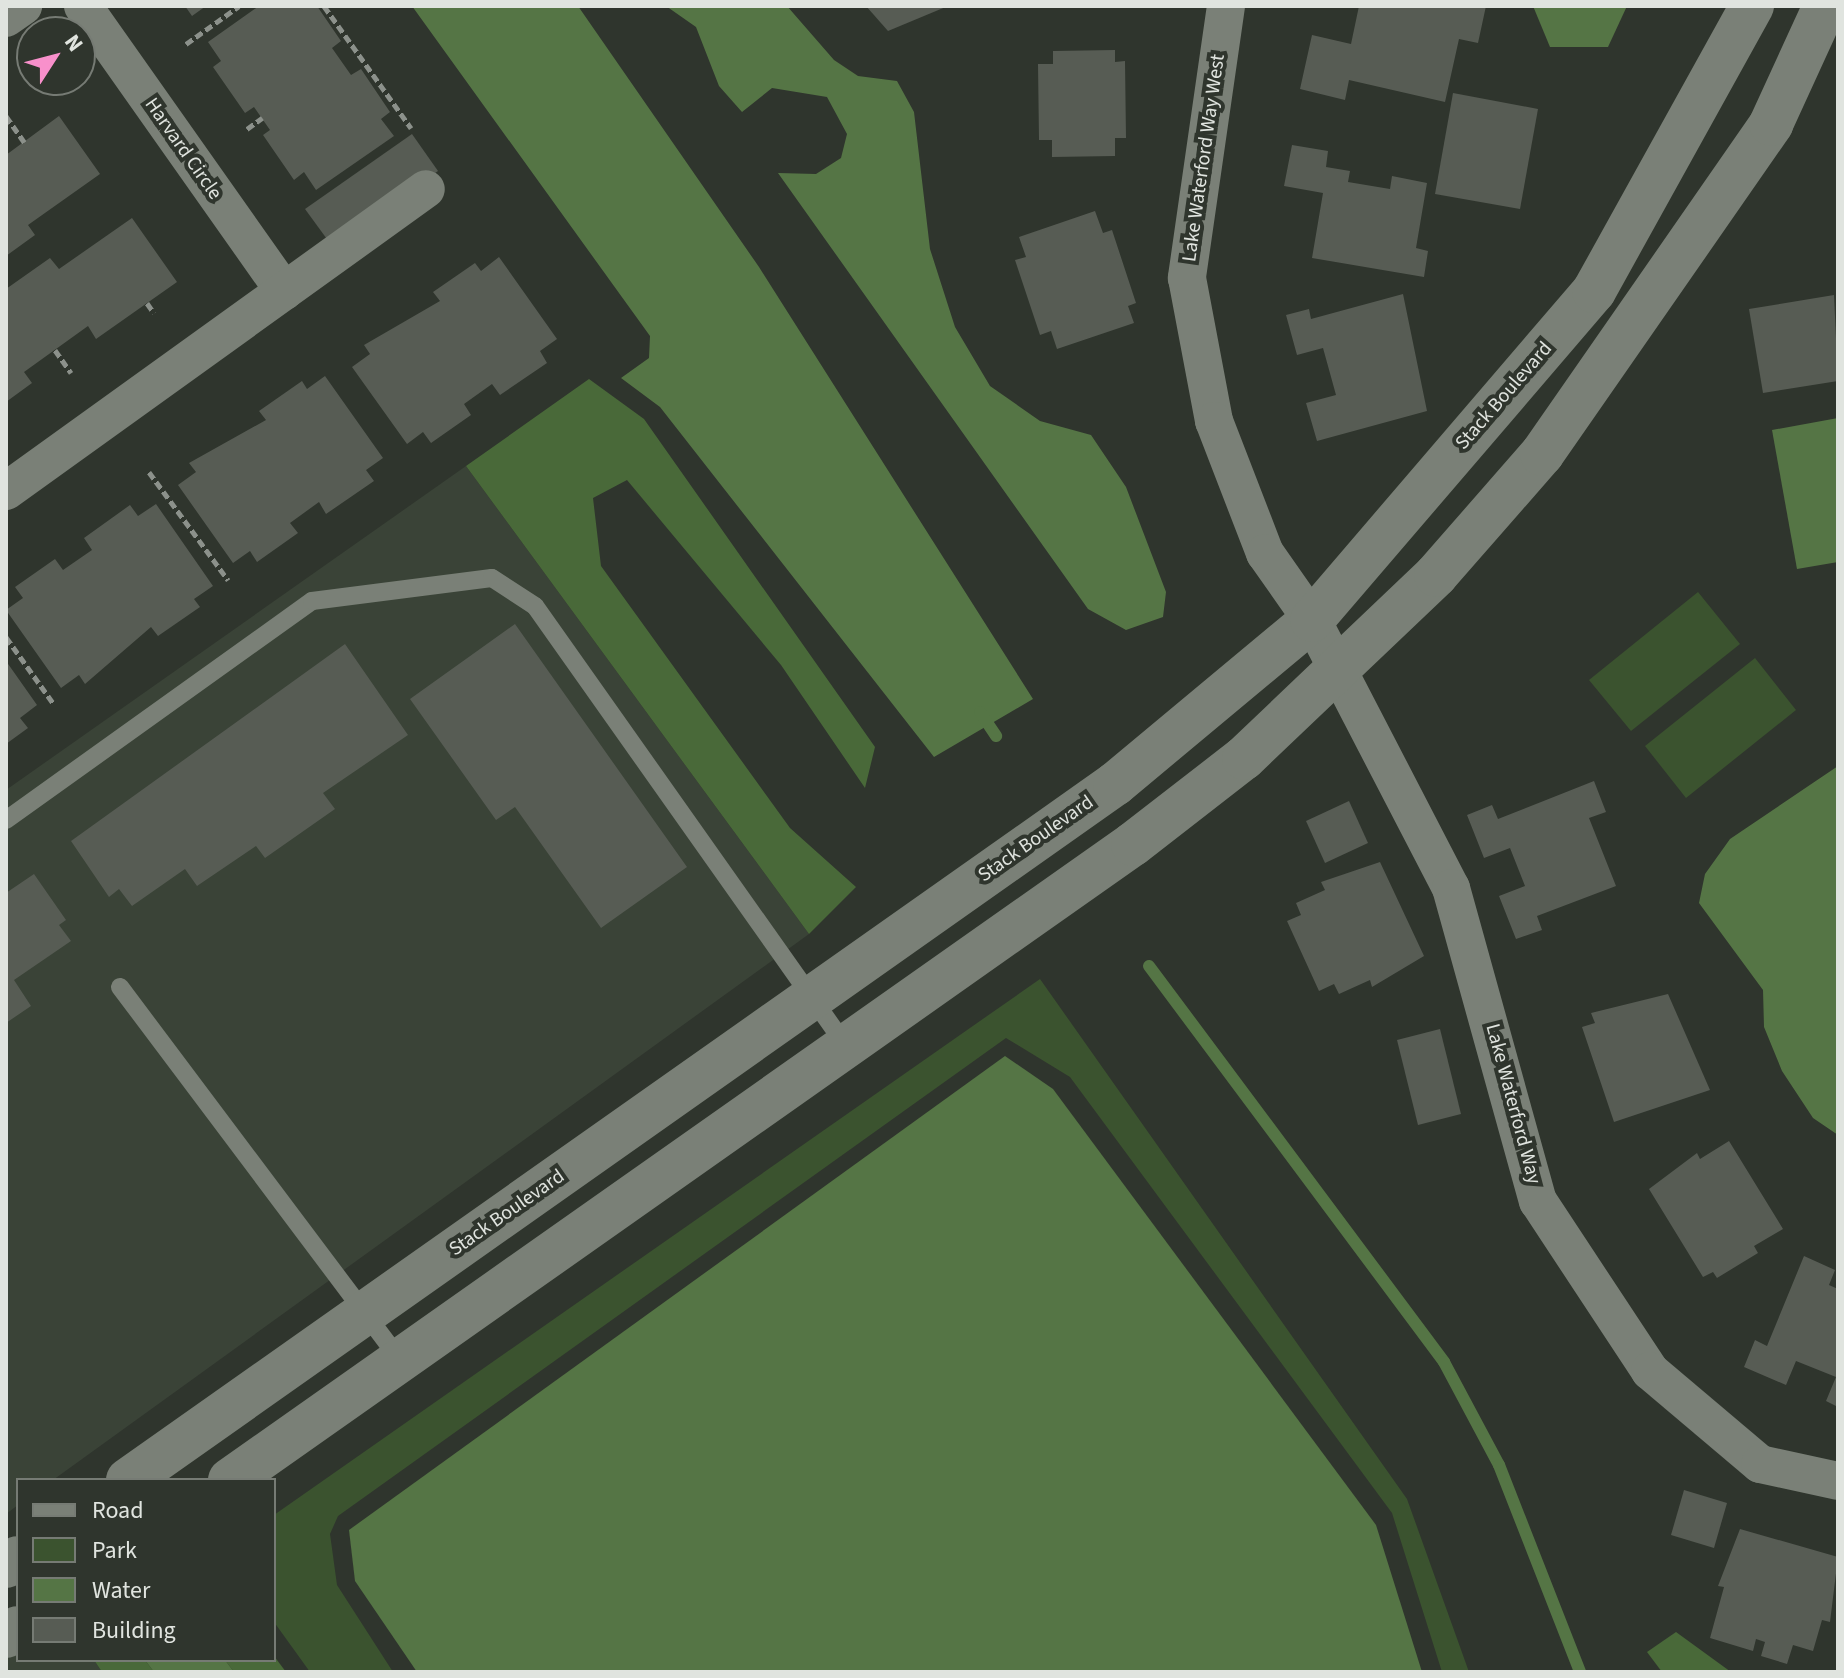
<!DOCTYPE html>
<style>
body{margin:0}
#map{position:relative;width:1844px;height:1678px;overflow:hidden;background:#2f352d;font-family:"Source Sans 3",sans-serif}
div>[style]{position:absolute}
[style*='--x']{left:calc(var(--x)*1px);top:calc(var(--y)*1px);width:calc(var(--w)*1px);rotate:calc(var(--a)*1deg)}
.built>*{inset:0;background:#3a4337}
.green>*{inset:0;background:#3b532f}
.forest>*{inset:0;background:#496939}
.water>*{inset:0;background:#557545}
.stream>*{height:12px;margin:-6px;padding:0 6px;transform-origin:6px;border-radius:6px;background:#557545}
.building>*{inset:0;background:#575c54}
.path>*{height:5px;margin-top:-2.5px;transform-origin:0;background:repeating-linear-gradient(90deg,#8c918b 0 8px,transparent 0 12px)}
.service>*{height:18px;margin:-9px;padding:0 9px;transform-origin:9px;border-radius:9px;background:#7a8077}
.minor>*{height:38px;margin:-19px;padding:0 19px;transform-origin:19px;border-radius:19px;background:#7a8077}
.tertiary>*{height:44px;margin:-22px;padding:0 22px;transform-origin:22px;border-radius:22px;background:#7a8077}
span{translate:-50% -50%;white-space:nowrap;text-align:center;line-height:1.15;-webkit-text-stroke:8px #2f352d;paint-order:stroke}
.street-label{font-size:20px;color:#e0e4df}
.frame{position:absolute;inset:0;border:8px solid #e0e4df;pointer-events:none}
.legend{position:absolute;left:16px;top:1478px;width:260px;height:184px;box-sizing:border-box;background:#2f352d;border:2px solid #767b74;margin:0;padding:10px 14px;list-style:none;font-size:24px;color:#e0e4df}
.legend li{display:flex;align-items:center;gap:16px;height:40px}
.legend b{width:40px;border:2px solid #767b74}
.north{position:absolute;left:16px;top:16px;width:80px;height:80px;box-sizing:border-box;background:#2f352d;border:2px solid #767b74;border-radius:50%;rotate:54deg;font-size:22px;font-weight:700;line-height:32px;text-align:center;color:#e0e4df}
.north::after{content:'';display:block;margin:auto;width:28px;height:36px;background:#f890cb;clip-path:polygon(50% 0,100% 100%,50% 72%,0 100%)}
</style>
<div id="map">
<div class="built">
<i style="clip-path:polygon(466px 466px,809px 934px,53px 1480px,18px 1480px,18px 1505px,6px 1514px,6px 790px)"></i>
<i style="clip-path:polygon(18px 1646px,18px 1660px,94px 1660px,102px 1672px,6px 1672px,6px 1654px)"></i>
</div>
<div class="green">
<i style="clip-path:polygon(1698px 592px,1740px 644px,1631px 731px,1589px 680px)"></i>
<i style="clip-path:polygon(1755px 658px,1796px 710px,1686px 798px,1645px 746px)"></i>
<i style="clip-path:polygon(1040px 979px,1407px 1499px,1469px 1672px,1442px 1672px,1392px 1513px,1070px 1077px,1006px 1038px,338px 1516px,330px 1534px,337px 1585px,393px 1672px,310px 1672px,274px 1622px,274px 1515px)"></i>
</div>
<div class="forest">
<i style="clip-path:polygon(589px 379px,644px 419px,875px 747px,865px 788px,781px 665px,627px 480px,593px 498px,601px 566px,790px 828px,856px 887px,809px 934px,466px 466px)"></i>
<i style="clip-path:polygon(1676px 1632px,1731px 1672px,1662px 1672px,1647px 1652px)"></i>
<i style="clip-path:polygon(274px 1656px,286px 1672px,234px 1672px,225px 1660px)"></i>
<i style="clip-path:polygon(94px 1660px,145px 1660px,154px 1672px,102px 1672px)"></i>
</div>
<div class="water">
<i style="clip-path:polygon(412px 6px,578px 6px,759px 267px,1033px 699px,934px 757px,660px 407px,621px 378px,649px 358px,650px 336px)"></i>
<i style="clip-path:polygon(666px 6px,787px 6px,834px 60px,858px 76px,897px 81px,914px 112px,930px 249px,955px 327px,990px 386px,1040px 421px,1091px 435px,1126px 487px,1166px 592px,1163px 617px,1126px 630px,1088px 609px,778px 173px,816px 174px,841px 158px,847px 134px,827px 97px,772px 88px,742px 112px,719px 86px,696px 27px)"></i>
<i style="clip-path:polygon(1533px 6px,1627px 6px,1608px 47px,1550px 47px)"></i>
<i style="clip-path:polygon(1838px 418px,1838px 562px,1797px 569px,1772px 430px)"></i>
<i style="clip-path:polygon(1838px 766px,1838px 1135px,1813px 1118px,1782px 1071px,1764px 1027px,1763px 990px,1699px 903px,1705px 874px,1730px 839px)"></i>
<i style="clip-path:polygon(1005px 1056px,1053px 1089px,1376px 1525px,1422px 1672px,417px 1672px,355px 1581px,349px 1530px)"></i>
<i style="clip-path:polygon(145px 1660px,225px 1660px,234px 1672px,154px 1672px)"></i>
</div>
<div class="stream">
<i style="--x:980;--y:712;--w:29;--a:56"></i>
<i style="--x:1149;--y:966;--w:494;--a:53.3"></i>
<i style="--x:1444;--y:1362;--w:117;--a:61.9"></i>
<i style="--x:1499;--y:1465;--w:222;--a:68.6"></i>
</div>
<div class="building">
<i style="clip-path:polygon(185px 6px,206px 6px,192px 16px)"></i>
<i style="clip-path:polygon(259px 6px,317px 6px,341px 41px,332px 48px,351px 75px,361px 69px,390px 112px,381px 119px,394px 136px,316px 190px,304px 172px,294px 180px,263px 135px,270px 130px,254px 107px,245px 113px,213px 67px,221px 61px,208px 42px)"></i>
<i style="clip-path:polygon(866px 6px,948px 6px,888px 31px)"></i>
<i style="clip-path:polygon(1359px 6px,1486px 6px,1478px 43px,1459px 39px,1445px 102px,1349px 80px,1345px 100px,1300px 89px,1312px 35px,1351px 44px)"></i>
<i style="clip-path:polygon(1115px 50px,1115px 62px,1125px 61px,1126px 138px,1115px 138px,1115px 156px,1052px 157px,1052px 140px,1039px 140px,1038px 64px,1053px 64px,1053px 51px)"></i>
<i style="clip-path:polygon(1453px 93px,1538px 109px,1520px 209px,1435px 194px)"></i>
<i style="clip-path:polygon(59px 116px,100px 174px,28px 225px,35px 235px,6px 256px,6px 155px)"></i>
<i style="clip-path:polygon(412px 134px,438px 171px,332px 246px,305px 209px)"></i>
<i style="clip-path:polygon(1292px 145px,1328px 151px,1326px 167px,1350px 171px,1348px 182px,1390px 189px,1392px 176px,1427px 183px,1416px 248px,1428px 251px,1424px 277px,1312px 258px,1323px 193px,1284px 186px)"></i>
<i style="clip-path:polygon(1095px 211px,1103px 233px,1112px 230px,1136px 303px,1128px 306px,1134px 323px,1057px 349px,1051px 331px,1040px 335px,1015px 260px,1026px 257px,1019px 237px)"></i>
<i style="clip-path:polygon(132px 218px,177px 282px,96px 339px,88px 326px,24px 372px,32px 383px,6px 402px,6px 289px,50px 258px,59px 269px)"></i>
<i style="clip-path:polygon(499px 257px,557px 339px,540px 351px,547px 363px,500px 395px,492px 384px,464px 404px,471px 415px,431px 443px,423px 432px,407px 444px,352px 367px,370px 354px,364px 345px,440px 301px,433px 292px,475px 263px,481px 271px)"></i>
<i style="clip-path:polygon(1403px 294px,1427px 411px,1317px 441px,1306px 403px,1336px 395px,1323px 348px,1297px 355px,1286px 315px,1309px 309px,1311px 319px)"></i>
<i style="clip-path:polygon(1834px 295px,1838px 381px,1763px 393px,1749px 309px)"></i>
<i style="clip-path:polygon(325px 376px,383px 458px,366px 470px,374px 481px,326px 514px,319px 502px,290px 523px,298px 533px,257px 562px,250px 551px,233px 563px,178px 485px,196px 472px,189px 463px,266px 420px,259px 411px,302px 381px,307px 389px)"></i>
<i style="clip-path:polygon(156px 504px,213px 586px,194px 599px,200px 607px,158px 636px,151px 627px,85px 684px,79px 675px,61px 688px,6px 610px,23px 598px,15px 587px,55px 559px,63px 570px,92px 550px,84px 538px,130px 505px,138px 516px)"></i>
<i style="clip-path:polygon(515px 624px,687px 867px,601px 928px,515px 807px,496px 820px,410px 699px)"></i>
<i style="clip-path:polygon(345px 644px,408px 735px,323px 793px,335px 809px,265px 858px,256px 846px,197px 886px,185px 869px,132px 906px,119px 889px,109px 897px,71px 841px)"></i>
<i style="clip-path:polygon(6px 661px,37px 705px,20px 718px,28px 728px,6px 744px)"></i>
<i style="clip-path:polygon(1594px 781px,1606px 812px,1589px 818px,1616px 886px,1537px 916px,1542px 930px,1516px 939px,1499px 896px,1525px 886px,1510px 848px,1484px 858px,1467px 815px,1492px 805px,1498px 819px)"></i>
<i style="clip-path:polygon(1349px 801px,1368px 843px,1325px 863px,1306px 821px)"></i>
<i style="clip-path:polygon(1380px 862px,1424px 956px,1372px 987px,1370px 980px,1339px 994px,1334px 984px,1319px 991px,1287px 921px,1301px 915px,1296px 903px,1325px 890px,1321px 882px)"></i>
<i style="clip-path:polygon(34px 874px,66px 920px,59px 925px,71px 941px,14px 980px,31px 1006px,6px 1023px,6px 893px)"></i>
<i style="clip-path:polygon(1668px 994px,1710px 1090px,1614px 1122px,1582px 1027px,1595px 1023px,1591px 1013px)"></i>
<i style="clip-path:polygon(1440px 1029px,1461px 1114px,1418px 1125px,1397px 1040px)"></i>
<i style="clip-path:polygon(1729px 1141px,1783px 1229px,1754px 1246px,1758px 1253px,1717px 1278px,1713px 1272px,1703px 1277px,1649px 1189px,1697px 1153px,1700px 1159px)"></i>
<i style="clip-path:polygon(1804px 1256px,1835px 1270px,1829px 1285px,1838px 1289px,1838px 1407px,1826px 1401px,1836px 1377px,1796px 1361px,1786px 1385px,1744px 1367px,1755px 1340px,1767px 1346px)"></i>
<i style="clip-path:polygon(1684px 1490px,1727px 1503px,1714px 1548px,1671px 1535px)"></i>
<i style="clip-path:polygon(1740px 1529px,1838px 1557px,1830px 1622px,1822px 1620px,1813px 1651px,1793px 1645px,1787px 1664px,1761px 1656px,1765px 1642px,1756px 1639px,1753px 1651px,1710px 1638px,1724px 1587px,1718px 1586px)"></i>
</div>
<div class="path">
<i style="--x:324;--y:6;--w:150;--a:54.5"></i>
<i style="--x:186;--y:44;--w:65;--a:-35.6"></i>
<i style="--x:6;--y:116;--w:32;--a:55"></i>
<i style="--x:247;--y:129;--w:19;--a:-36"></i>
<i style="--x:147;--y:303;--w:12;--a:55"></i>
<i style="--x:55;--y:350;--w:28;--a:55"></i>
<i style="--x:149;--y:472;--w:134;--a:53.8"></i>
<i style="--x:6;--y:637;--w:81;--a:54.5"></i>
</div>
<div class="service">
<i style="--x:6;--y:820;--w:376;--a:-35.6"></i>
<i style="--x:312;--y:601;--w:181;--a:-7.3"></i>
<i style="--x:492;--y:578;--w:51;--a:33.1"></i>
<i style="--x:535;--y:606;--w:539;--a:54.75"></i>
<i style="--x:120;--y:987;--w:468;--a:53.1"></i>
</div>
<div class="minor">
<i style="--x:83;--y:6;--w:349;--a:54.8"></i>
<i style="--x:1226;--y:6;--w:275;--a:98.2"></i>
<i style="--x:1187;--y:278;--w:146;--a:79.3"></i>
<i style="--x:1214;--y:421;--w:142;--a:68.9"></i>
<i style="--x:1265;--y:553;--w:82;--a:55"></i>
<i style="--x:1312;--y:620;--w:302;--a:62.6"></i>
<i style="--x:1451;--y:888;--w:325;--a:74.5"></i>
<i style="--x:1538;--y:1201;--w:204;--a:56.6"></i>
<i style="--x:1650;--y:1371;--w:144;--a:40.2"></i>
<i style="--x:1760;--y:1464;--w:80;--a:12.3"></i>
<i style="--x:6;--y:18;--w:21;--a:-35"></i>
<i style="--x:6;--y:491;--w:517;--a:-35.72"></i>
</div>
<div class="tertiary">
<i style="--x:128;--y:1480;--w:1208;--a:-35.19"></i>
<i style="--x:1115;--y:784;--w:256;--a:-39.8"></i>
<i style="--x:1312;--y:620;--w:433;--a:-49.4"></i>
<i style="--x:1594;--y:291;--w:326;--a:-61"></i>
<i style="--x:230;--y:1480;--w:1104;--a:-35.16"></i>
<i style="--x:1133;--y:844;--w:140;--a:-37.8"></i>
<i style="--x:1244;--y:758;--w:265;--a:-43.6"></i>
<i style="--x:1436;--y:575;--w:161;--a:-48.8"></i>
<i style="--x:1542;--y:454;--w:402;--a:-55.2"></i>
<i style="--x:1771;--y:124;--w:130;--a:-65.4"></i>
<i style="--x:6;--y:1566;--w:14;--a:-34"></i>
<i style="--x:6;--y:1636;--w:14;--a:-34"></i>
</div>
<div class="street-label">
<span style="left:183px;top:149px;rotate:55deg">Harvard Circle</span>
<span style="left:1204px;top:158px;rotate:-82deg">Lake Waterford Way West</span>
<span style="left:1504px;top:396px;rotate:-49deg">Stack Boulevard</span>
<span style="left:1036px;top:839px;rotate:-35deg">Stack Boulevard</span>
<span style="left:1513px;top:1104px;rotate:75deg">Lake Waterford Way</span>
<span style="left:507px;top:1213px;rotate:-35deg">Stack Boulevard</span>
</div>
<div class="frame"></div>
<ul class="legend">
<li><b style="height:10px;background:#7a8077"></b>Road</li>
<li><b style="height:22px;background:#3b532f"></b>Park</li>
<li><b style="height:22px;background:#557545"></b>Water</li>
<li><b style="height:22px;background:#575c54"></b>Building</li>
</ul>
<div class="north">N</div>
</div>
